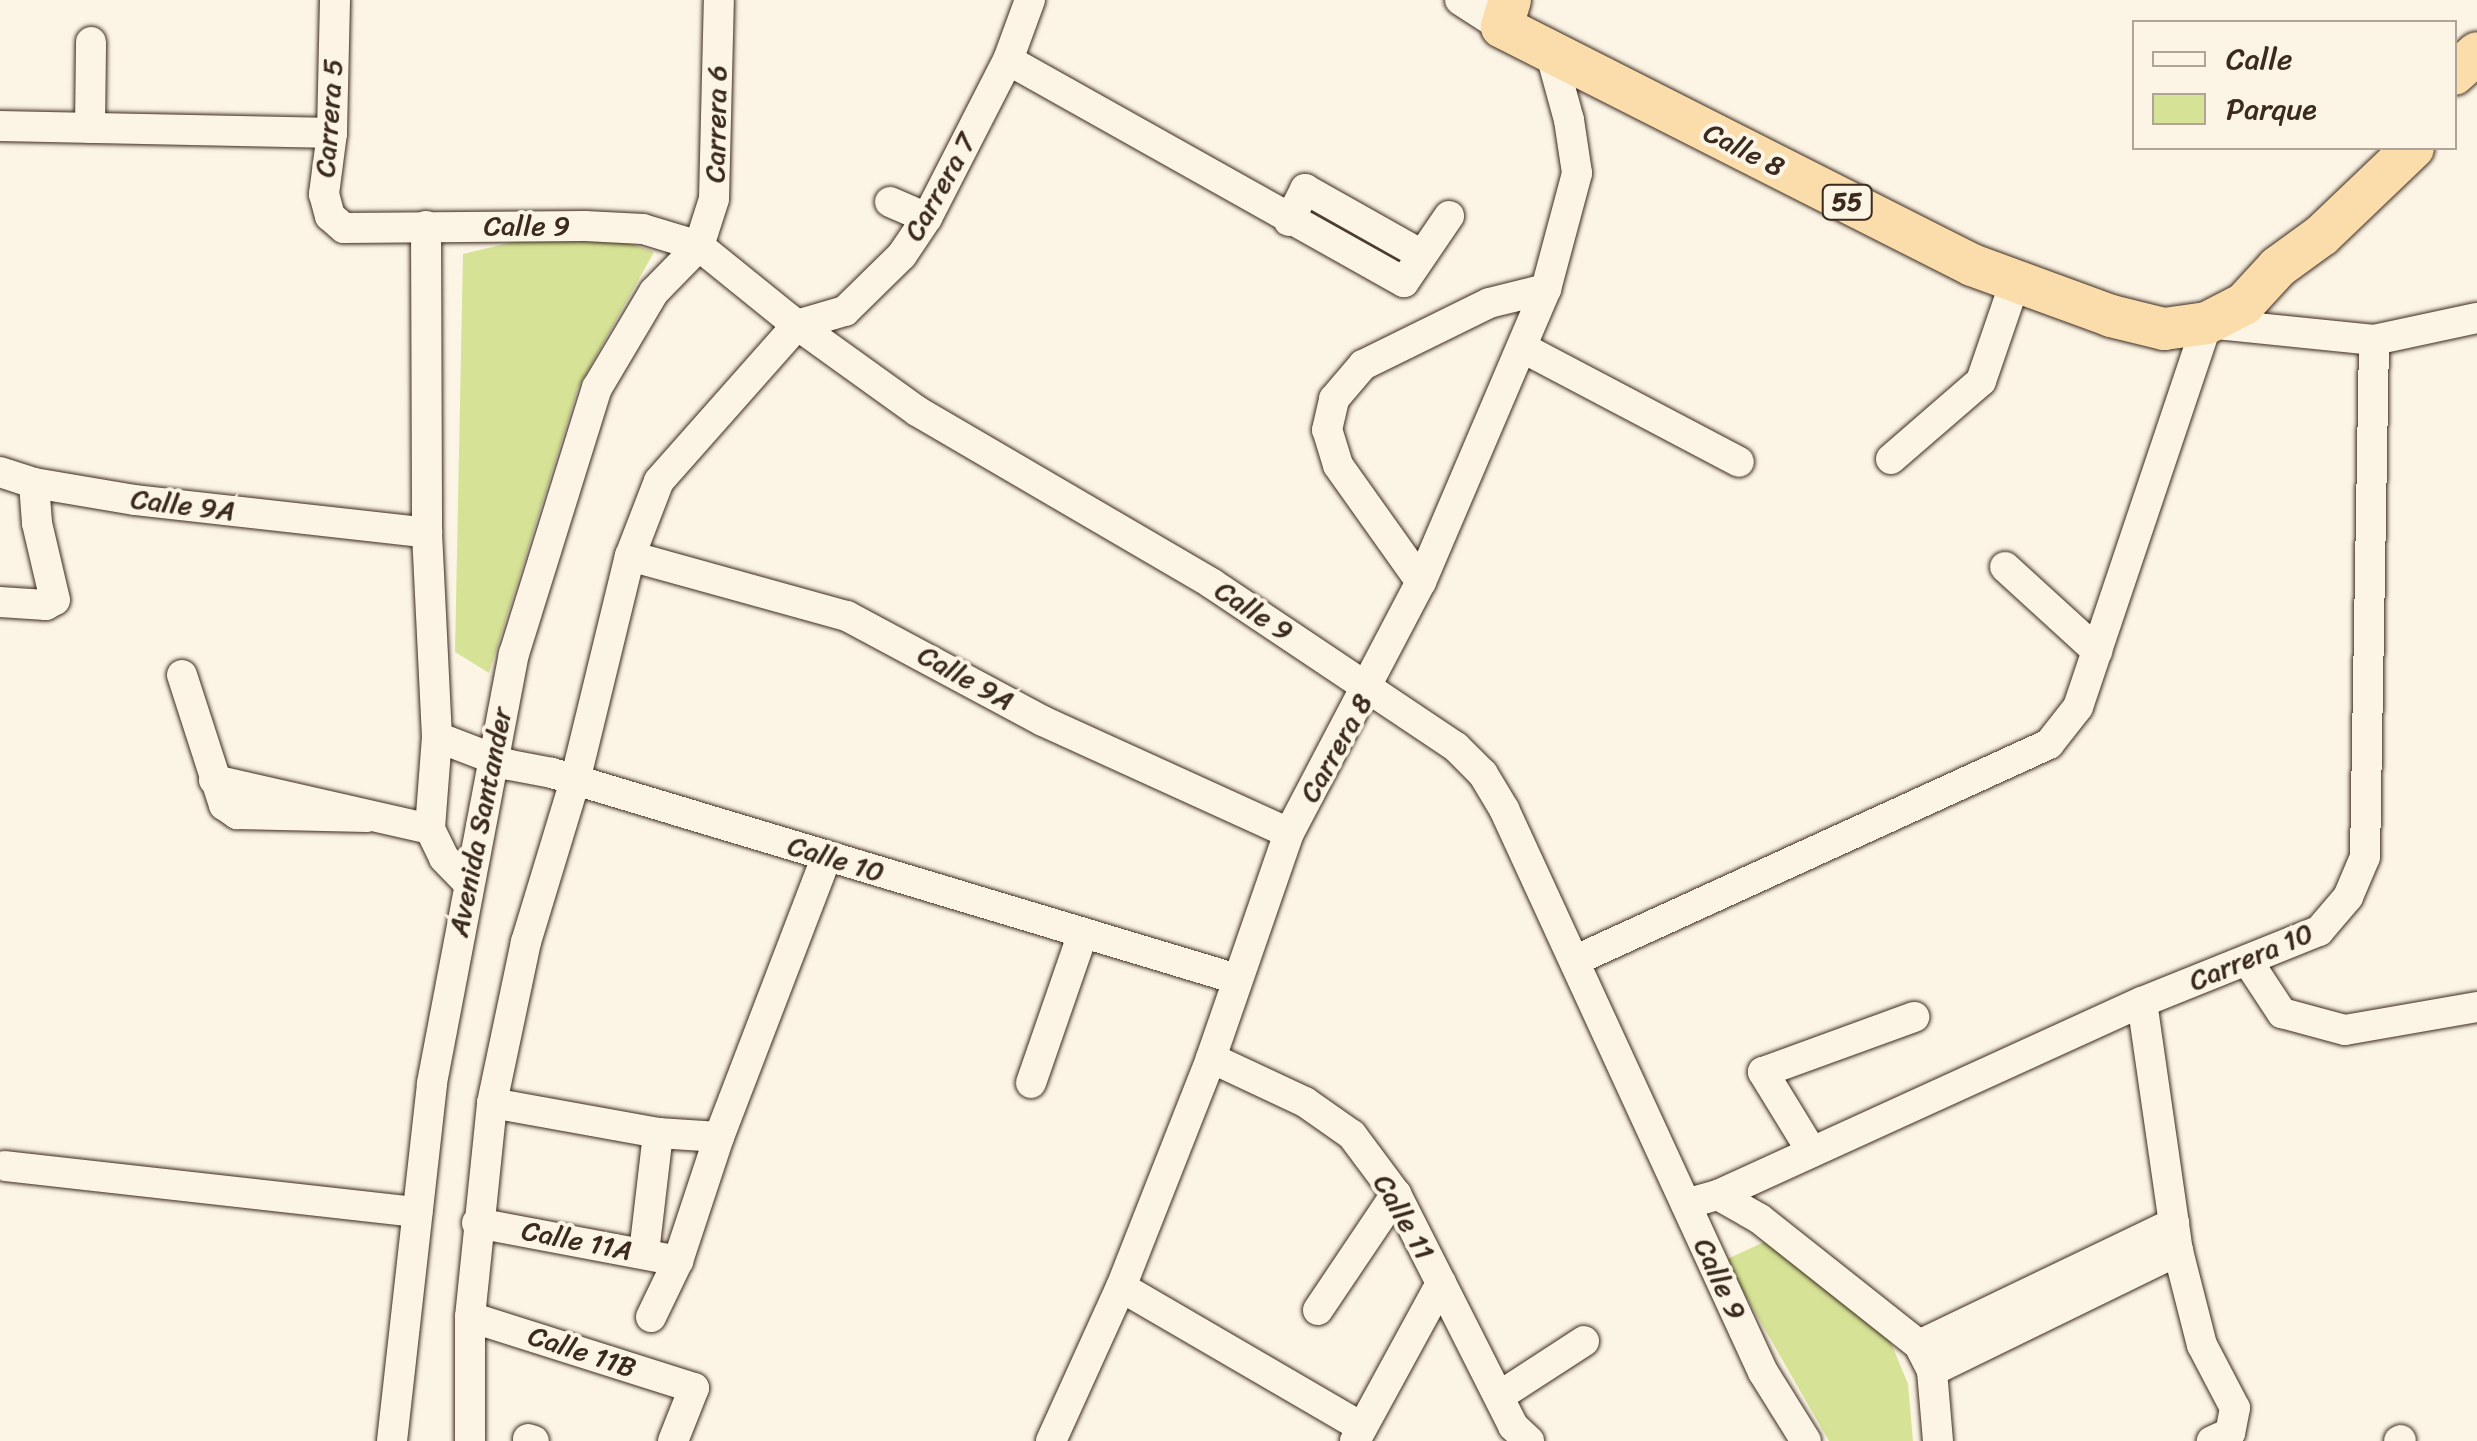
<!DOCTYPE html>
<style>
body{margin:0}
#map{position:relative;width:2477px;height:1441px;overflow:hidden;background:#fcf5e5;font-family:Sriracha,sans-serif}
div>[style]{position:absolute}
[style*='--x']{left:calc(var(--x)*1px);top:calc(var(--y)*1px);width:calc(var(--w)*1px);rotate:calc(var(--a)*1deg)}
.green>*{inset:0;background:#d6e396}
.roads{filter:drop-shadow(0 0 2px #3b2a1e) drop-shadow(0 0 2px #3b2a1e)}
.minor>*{height:30px;margin:-15px;padding:0 15px;transform-origin:15px;border-radius:15px;background:#fcf5e5}
.highway>*{height:42px;margin:-21px;padding:0 21px;transform-origin:21px;border-radius:21px;background:#faddab}
span{translate:-50% -50%;white-space:nowrap;text-align:center;line-height:1.15;-webkit-text-stroke:8px #fcf5e5;paint-order:stroke}
.shield-label span{padding:2px 8px;background:#fcf5e5;border:2px solid;border-radius:8px;-webkit-text-stroke-width:0}
.shield-label{font-size:25px;color:#3b2a1e;font-weight:700}
.street-label{font-size:28px;color:#3b2a1e}
.legend{position:absolute;left:2132px;top:20px;width:325px;height:130px;box-sizing:border-box;background:#fcf5e5;border:2px solid #afa495;margin:0;padding:12px 18px;list-style:none;font-size:30px;color:#3b2a1e}
.legend li{display:flex;align-items:center;gap:20px;height:50px}
.legend b{width:50px;border:2px solid #afa495}
</style>
<div id="map">
<div class="green">
<i style="clip-path:polygon(581px 226px,654px 252px,578px 388px,489px 673px,455px 652px,463px 254px)"></i>
<i style="clip-path:polygon(1764px 1242px,1887px 1333px,1908px 1384px,1913px 1441px,1829px 1441px,1725px 1260px)"></i>
</div>
<div class="roads">
<div class="minor">
<i style="--x:335;--y:0;--w:133;--a:91.3"></i>
<i style="--x:332;--y:133;--w:62;--a:97.5"></i>
<i style="--x:324;--y:194;--w:23;--a:75"></i>
<i style="--x:330;--y:216;--w:18;--a:41"></i>
<i style="--x:344;--y:228;--w:241;--a:-0.5"></i>
<i style="--x:585;--y:226;--w:58;--a:3"></i>
<i style="--x:643;--y:229;--w:59;--a:16.9"></i>
<i style="--x:699;--y:246;--w:116;--a:39"></i>
<i style="--x:789;--y:319;--w:158;--a:35.7"></i>
<i style="--x:917;--y:411;--w:341;--a:30.3"></i>
<i style="--x:1211;--y:583;--w:295;--a:33.8"></i>
<i style="--x:1456;--y:747;--w:38;--a:45"></i>
<i style="--x:1483;--y:774;--w:41;--a:59"></i>
<i style="--x:1504;--y:809;--w:620;--a:65.3"></i>
<i style="--x:1763;--y:1372;--w:81;--a:58.1"></i>
<i style="--x:1460;--y:0;--w:50;--a:32.7"></i>
<i style="--x:1008;--y:60;--w:454;--a:29.3"></i>
<i style="--x:1404;--y:282;--w:80;--a:-55.7"></i>
<i style="--x:0;--y:126;--w:332;--a:1.2"></i>
<i style="--x:90;--y:128;--w:86;--a:-89.3"></i>
<i style="--x:890;--y:202;--w:40;--a:23.4"></i>
<i style="--x:1289;--y:221;--w:36;--a:-63"></i>
<i style="--x:1305;--y:189;--w:134;--a:29.4"></i>
<i style="--x:426;--y:226;--w:307;--a:89.8"></i>
<i style="--x:427;--y:533;--w:204;--a:87.2"></i>
<i style="--x:437;--y:737;--w:92;--a:94.4"></i>
<i style="--x:430;--y:829;--w:32;--a:64"></i>
<i style="--x:444;--y:858;--w:36;--a:46"></i>
<i style="--x:1523;--y:348;--w:244;--a:27.8"></i>
<i style="--x:1891;--y:459;--w:119;--a:-40.9"></i>
<i style="--x:1981;--y:381;--w:105;--a:-71"></i>
<i style="--x:0;--y:472;--w:36;--a:18"></i>
<i style="--x:34;--y:483;--w:102;--a:9.6"></i>
<i style="--x:135;--y:500;--w:294;--a:6.4"></i>
<i style="--x:630;--y:556;--w:225;--a:15.5"></i>
<i style="--x:847;--y:616;--w:222;--a:28.2"></i>
<i style="--x:1043;--y:721;--w:270;--a:24.5"></i>
<i style="--x:2005;--y:567;--w:125;--a:42.4"></i>
<i style="--x:1421;--y:582;--w:143;--a:-125.4"></i>
<i style="--x:1338;--y:465;--w:37;--a:-107"></i>
<i style="--x:1327;--y:430;--w:32;--a:-77"></i>
<i style="--x:1334;--y:399;--w:45;--a:-49.5"></i>
<i style="--x:1363;--y:365;--w:140;--a:-26.2"></i>
<i style="--x:1489;--y:303;--w:59;--a:-13.8"></i>
<i style="--x:0;--y:602;--w:46;--a:3.7"></i>
<i style="--x:46;--y:605;--w:10;--a:-29"></i>
<i style="--x:55;--y:600;--w:79;--a:-103.2"></i>
<i style="--x:37;--y:523;--w:40;--a:-94.3"></i>
<i style="--x:182;--y:675;--w:137;--a:72.1"></i>
<i style="--x:224;--y:805;--w:16;--a:35"></i>
<i style="--x:237;--y:814;--w:130;--a:1.3"></i>
<i style="--x:437;--y:737;--w:78;--a:21"></i>
<i style="--x:510;--y:765;--w:43;--a:10.8"></i>
<i style="--x:552;--y:773;--w:715;--a:16.74"></i>
<i style="--x:214;--y:780;--w:221;--a:12.8"></i>
<i style="--x:1576;--y:960;--w:520;--a:-24.54"></i>
<i style="--x:2049;--y:744;--w:47;--a:-51.9"></i>
<i style="--x:2078;--y:707;--w:405;--a:-71.4"></i>
<i style="--x:2207;--y:323;--w:168;--a:5.8"></i>
<i style="--x:2374;--y:340;--w:105;--a:-12.1"></i>
<i style="--x:2247;--y:960;--w:64;--a:56.6"></i>
<i style="--x:2282;--y:1013;--w:65;--a:15.1"></i>
<i style="--x:2345;--y:1030;--w:134;--a:-9.9"></i>
<i style="--x:2142;--y:1002;--w:252;--a:81.8"></i>
<i style="--x:2178;--y:1251;--w:97;--a:75.7"></i>
<i style="--x:2202;--y:1345;--w:71;--a:62.4"></i>
<i style="--x:2235;--y:1408;--w:25;--a:101"></i>
<i style="--x:2230;--y:1433;--w:20;--a:156"></i>
<i style="--x:1211;--y:1058;--w:104;--a:25.1"></i>
<i style="--x:1305;--y:1102;--w:57;--a:35.1"></i>
<i style="--x:1352;--y:1135;--w:74;--a:53.3"></i>
<i style="--x:1396;--y:1194;--w:260;--a:63.2"></i>
<i style="--x:1513;--y:1426;--w:22;--a:43"></i>
<i style="--x:1031;--y:1083;--w:159;--a:-70.9"></i>
<i style="--x:492;--y:1103;--w:169;--a:10.2"></i>
<i style="--x:658;--y:1133;--w:61;--a:3.8"></i>
<i style="--x:1812;--y:1152;--w:94;--a:-121.5"></i>
<i style="--x:1763;--y:1072;--w:161;--a:-20"></i>
<i style="--x:5;--y:1166;--w:415;--a:6.4"></i>
<i style="--x:1718;--y:1195;--w:48;--a:29.7"></i>
<i style="--x:1760;--y:1219;--w:203;--a:38.4"></i>
<i style="--x:1919;--y:1345;--w:29;--a:63"></i>
<i style="--x:1932;--y:1371;--w:70;--a:85.1"></i>
<i style="--x:1686;--y:1204;--w:33;--a:-16"></i>
<i style="--x:1718;--y:1195;--w:466;--a:-24.5"></i>
<i style="--x:2142;--y:1002;--w:191;--a:-21.9"></i>
<i style="--x:2319;--y:931;--w:45;--a:-49.5"></i>
<i style="--x:2348;--y:897;--w:43;--a:-67"></i>
<i style="--x:2365;--y:857;--w:517;--a:-89"></i>
<i style="--x:477;--y:1223;--w:205;--a:10.7"></i>
<i style="--x:644;--y:1253;--w:121;--a:-83.3"></i>
<i style="--x:1121;--y:1287;--w:279;--a:30.2"></i>
<i style="--x:1318;--y:1310;--w:140;--a:-56.1"></i>
<i style="--x:470;--y:1317;--w:235;--a:17.6"></i>
<i style="--x:694;--y:1388;--w:57;--a:111.6"></i>
<i style="--x:651;--y:1317;--w:62;--a:-64.3"></i>
<i style="--x:678;--y:1261;--w:131;--a:-71.7"></i>
<i style="--x:719;--y:1137;--w:301;--a:-69"></i>
<i style="--x:1919;--y:1345;--w:283;--a:-25.6"></i>
<i style="--x:1932;--y:1371;--w:274;--a:-26"></i>
<i style="--x:1501;--y:1395;--w:99;--a:-33"></i>
<i style="--x:528;--y:1439;--w:6;--a:18"></i>
<i style="--x:392;--y:1441;--w:360;--a:-83.6"></i>
<i style="--x:432;--y:1083;--w:437;--a:-79.2"></i>
<i style="--x:514;--y:654;--w:279;--a:-72.7"></i>
<i style="--x:597;--y:388;--w:112;--a:-59.3"></i>
<i style="--x:654;--y:292;--w:64;--a:-45.6"></i>
<i style="--x:699;--y:246;--w:49;--a:-72.3"></i>
<i style="--x:714;--y:199;--w:199;--a:-88.6"></i>
<i style="--x:470;--y:1441;--w:124;--a:-90"></i>
<i style="--x:470;--y:1317;--w:215;--a:-84.1"></i>
<i style="--x:492;--y:1103;--w:165;--a:-78.1"></i>
<i style="--x:526;--y:942;--w:168;--a:-73.1"></i>
<i style="--x:575;--y:781;--w:232;--a:-76.3"></i>
<i style="--x:630;--y:556;--w:80;--a:-68.9"></i>
<i style="--x:659;--y:481;--w:208;--a:-48.5"></i>
<i style="--x:797;--y:325;--w:50;--a:-16.3"></i>
<i style="--x:845;--y:311;--w:80;--a:-44.5"></i>
<i style="--x:902;--y:255;--w:45;--a:-56"></i>
<i style="--x:927;--y:218;--w:178;--a:-62.9"></i>
<i style="--x:1008;--y:60;--w:64;--a:-69.9"></i>
<i style="--x:1051;--y:1441;--w:169;--a:-65.6"></i>
<i style="--x:1121;--y:1287;--w:246;--a:-68.5"></i>
<i style="--x:1211;--y:1058;--w:238;--a:-70.9"></i>
<i style="--x:1289;--y:833;--w:284;--a:-62.3"></i>
<i style="--x:1421;--y:582;--w:319;--a:-66.9"></i>
<i style="--x:1546;--y:289;--w:120;--a:-75"></i>
<i style="--x:1577;--y:173;--w:54;--a:-98.6"></i>
<i style="--x:1569;--y:120;--w:72;--a:-105.4"></i>
<i style="--x:1355;--y:1441;--w:180;--a:-61.4"></i>
<i style="--x:2399;--y:1441;--w:2;--a:-27"></i>
</div>
<div class="highway">
<i style="--x:1510;--y:0;--w:28;--a:107"></i>
<i style="--x:1502;--y:27;--w:527;--a:26.86"></i>
<i style="--x:1972;--y:265;--w:148;--a:20.1"></i>
<i style="--x:2111;--y:316;--w:55;--a:13.8"></i>
<i style="--x:2164;--y:329;--w:43;--a:-7.9"></i>
<i style="--x:2207;--y:323;--w:42;--a:-27.2"></i>
<i style="--x:2244;--y:304;--w:50;--a:-47.4"></i>
<i style="--x:2278;--y:267;--w:54;--a:-36"></i>
<i style="--x:2322;--y:235;--w:126;--a:-43.7"></i>
<i style="--x:2454;--y:74;--w:31;--a:-42"></i>
</div>
</div>
<div class="shield-label">
<span style="left:1847px;top:202px">55</span>
</div>
<div class="street-label">
<span style="left:329px;top:118px;rotate:-86deg">Carrera 5</span>
<span style="left:716px;top:124px;rotate:-89deg">Carrera 6</span>
<span style="left:1744px;top:150px;rotate:27deg">Calle 8</span>
<span style="left:940px;top:187px;rotate:-61deg">Carrera 7</span>
<span style="left:527px;top:226px">Calle 9</span>
<span style="left:183px;top:505px;rotate:7deg">Calle 9A</span>
<span style="left:1254px;top:611px;rotate:33deg">Calle 9</span>
<span style="left:966px;top:678px;rotate:29deg">Calle 9A</span>
<span style="left:1336px;top:748px;rotate:-61deg">Carrera 8</span>
<span style="left:480px;top:822px;rotate:-79deg">Avenida Santander</span>
<span style="left:836px;top:859px;rotate:17deg">Calle 10</span>
<span style="left:2251px;top:957px;rotate:-23deg">Carrera 10</span>
<span style="left:1404px;top:1217px;rotate:60deg">Calle 11</span>
<span style="left:577px;top:1241px;rotate:11deg">Calle 11A</span>
<span style="left:1720px;top:1279px;rotate:65deg">Calle 9</span>
<span style="left:582px;top:1352px;rotate:18deg">Calle 11B</span>
</div>
<ul class="legend">
<li><b style="height:12px;background:#fcf5e5"></b>Calle</li>
<li><b style="height:28px;background:#d6e396"></b>Parque</li>
</ul>
</div>
